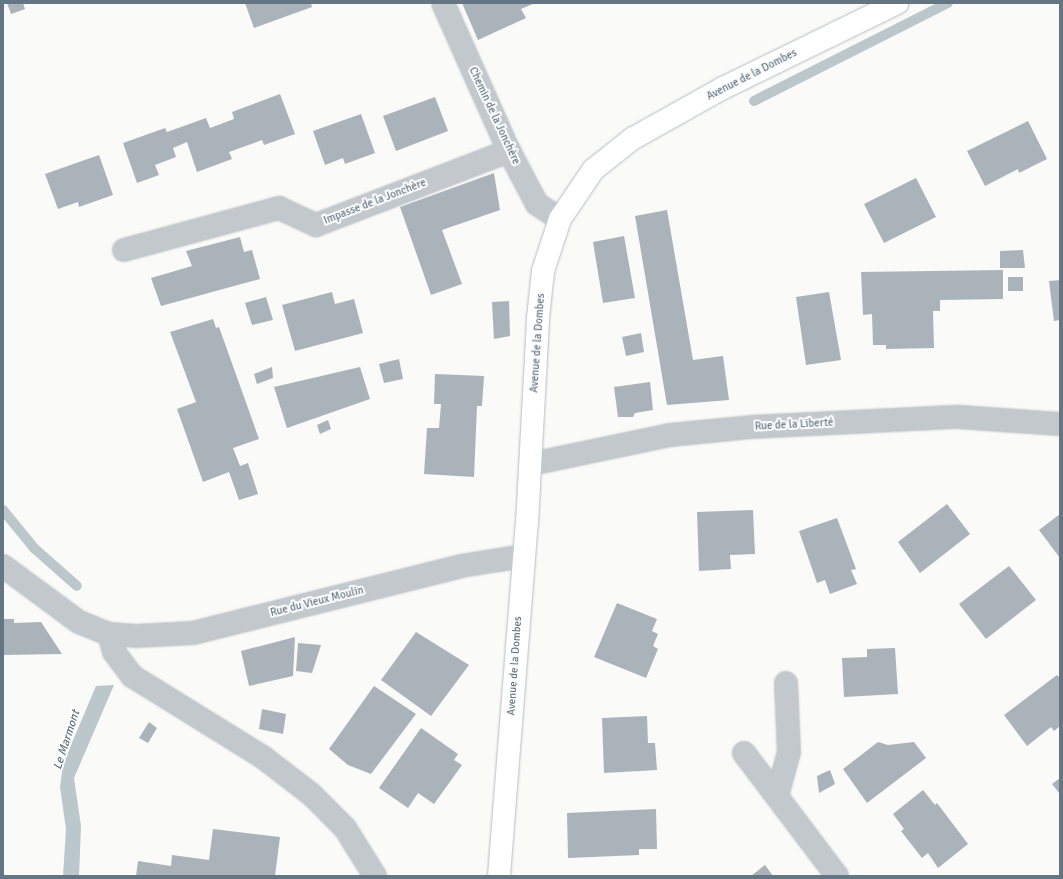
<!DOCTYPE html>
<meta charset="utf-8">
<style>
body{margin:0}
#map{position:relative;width:1063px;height:879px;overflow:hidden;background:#fafaf8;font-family:Signika,sans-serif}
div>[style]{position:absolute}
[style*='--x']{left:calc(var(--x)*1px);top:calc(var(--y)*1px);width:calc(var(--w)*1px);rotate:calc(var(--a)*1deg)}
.water>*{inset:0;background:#bbc7cb}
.stream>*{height:10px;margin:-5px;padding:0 5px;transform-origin:5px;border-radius:5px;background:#bbc7cb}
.building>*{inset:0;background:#aab3ba}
.roads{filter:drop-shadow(0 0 1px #b5bcc1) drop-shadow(0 0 1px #b5bcc1)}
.minor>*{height:22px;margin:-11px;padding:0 11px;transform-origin:11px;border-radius:11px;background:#c3c8cc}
.tertiary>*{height:22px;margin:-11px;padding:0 11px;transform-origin:11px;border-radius:11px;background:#c3c8cc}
.secondary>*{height:22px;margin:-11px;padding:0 11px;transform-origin:11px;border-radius:11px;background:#fff}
span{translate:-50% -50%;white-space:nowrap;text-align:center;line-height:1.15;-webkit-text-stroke:4px #fff;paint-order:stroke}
.street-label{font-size:11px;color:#647684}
.water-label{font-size:12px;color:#5f757d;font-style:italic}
.frame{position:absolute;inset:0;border:4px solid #647684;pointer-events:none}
</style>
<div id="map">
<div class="water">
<i style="clip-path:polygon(114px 685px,74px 778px,81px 826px,79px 876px,63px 876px,66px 829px,60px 787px,63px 764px,96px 686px)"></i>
</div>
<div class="stream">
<i style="--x:754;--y:101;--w:217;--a:-26.8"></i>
<i style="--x:3;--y:510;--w:49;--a:50.8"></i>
<i style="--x:34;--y:548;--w:57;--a:41.5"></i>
</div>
<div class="building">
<i style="clip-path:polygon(7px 3px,23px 3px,25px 9px,11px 14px)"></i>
<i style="clip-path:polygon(245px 3px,311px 3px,312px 7px,254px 28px)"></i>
<i style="clip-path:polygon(462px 3px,535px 3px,521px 9px,526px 18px,478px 40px)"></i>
<i style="clip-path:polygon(280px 94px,295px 134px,264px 145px,262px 140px,229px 152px,232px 159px,197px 172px,187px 142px,173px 148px,176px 157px,155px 165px,159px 175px,137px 183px,123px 143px,165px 128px,167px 132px,206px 118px,210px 128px,234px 119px,232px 112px)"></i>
<i style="clip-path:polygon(435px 97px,448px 131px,396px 151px,383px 116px)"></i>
<i style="clip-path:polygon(361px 114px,375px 153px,345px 164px,343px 158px,325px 165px,313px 131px)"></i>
<i style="clip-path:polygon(1028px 121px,1047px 159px,1019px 173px,1018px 169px,985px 186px,967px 151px)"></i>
<i style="clip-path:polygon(99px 155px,113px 195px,79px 207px,78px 202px,58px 209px,45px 174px)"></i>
<i style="clip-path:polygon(494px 173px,500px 210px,442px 230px,462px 284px,431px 295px,400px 207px)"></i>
<i style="clip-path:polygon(916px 178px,936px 217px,884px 243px,864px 204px)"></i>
<i style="clip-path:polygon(667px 210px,693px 360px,723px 356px,729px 400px,667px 405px,635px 216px)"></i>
<i style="clip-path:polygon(624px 236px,635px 298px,603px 303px,593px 242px)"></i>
<i style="clip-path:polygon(240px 237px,244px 252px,252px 250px,260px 279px,161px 306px,151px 278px,192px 266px,186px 251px)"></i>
<i style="clip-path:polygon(1023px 250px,1025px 268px,1000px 268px,1000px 251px)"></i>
<i style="clip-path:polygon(1003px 270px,1003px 299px,940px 300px,940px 311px,933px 311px,934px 348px,886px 349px,886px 345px,873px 345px,872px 314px,863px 315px,861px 272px)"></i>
<i style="clip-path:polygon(1008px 277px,1023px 277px,1023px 291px,1008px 291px)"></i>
<i style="clip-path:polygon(1060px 280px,1060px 320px,1054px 321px,1049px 281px)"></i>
<i style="clip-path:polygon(332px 292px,335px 304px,354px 299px,363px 333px,295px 351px,282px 305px)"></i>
<i style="clip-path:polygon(829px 292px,841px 360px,806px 365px,796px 297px)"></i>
<i style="clip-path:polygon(266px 297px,273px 320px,252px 325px,245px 303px)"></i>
<i style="clip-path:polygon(509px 301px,510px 336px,494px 339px,492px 302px)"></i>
<i style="clip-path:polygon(213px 319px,216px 328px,219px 327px,259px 439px,233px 448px,240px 466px,248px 463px,258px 494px,239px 500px,229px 472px,203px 482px,177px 409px,196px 402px,170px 332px)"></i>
<i style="clip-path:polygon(641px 333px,644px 352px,626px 356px,622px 337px)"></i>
<i style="clip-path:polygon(399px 359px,403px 379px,384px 383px,379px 364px)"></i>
<i style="clip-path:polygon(272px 367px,273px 378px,257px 384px,254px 374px)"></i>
<i style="clip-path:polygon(360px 367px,370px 399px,287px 428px,274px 387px)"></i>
<i style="clip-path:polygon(435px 374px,484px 376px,482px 406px,477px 406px,474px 477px,424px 474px,427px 428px,439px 428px,441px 404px,434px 404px)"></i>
<i style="clip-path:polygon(650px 382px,653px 410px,635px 413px,633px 417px,618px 417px,614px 387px)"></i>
<i style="clip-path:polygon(328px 420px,331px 429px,320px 434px,317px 425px)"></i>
<i style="clip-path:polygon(947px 504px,970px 534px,920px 573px,898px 542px)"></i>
<i style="clip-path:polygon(753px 510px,755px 554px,730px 555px,731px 569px,699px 571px,697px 512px)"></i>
<i style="clip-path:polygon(1060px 514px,1060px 558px,1039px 530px)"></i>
<i style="clip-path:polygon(837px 518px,856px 569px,851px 570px,857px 584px,830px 594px,825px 580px,817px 583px,799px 531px)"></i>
<i style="clip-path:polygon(1009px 566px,1036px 600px,986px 639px,959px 604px)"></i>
<i style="clip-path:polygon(617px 603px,657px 619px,652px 631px,658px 634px,653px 646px,658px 649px,646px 678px,594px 657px)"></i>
<i style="clip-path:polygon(3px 619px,14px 619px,14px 623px,41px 622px,62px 654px,3px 655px)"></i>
<i style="clip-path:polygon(416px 632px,469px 665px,431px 716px,381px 680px)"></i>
<i style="clip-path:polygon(295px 637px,293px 676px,249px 686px,241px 651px)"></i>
<i style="clip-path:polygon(298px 643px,321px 645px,312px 673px,296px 671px)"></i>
<i style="clip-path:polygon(895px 648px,898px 694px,844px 697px,842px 658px,867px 657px,867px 649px)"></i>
<i style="clip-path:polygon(1057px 675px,1060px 678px,1060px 726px,1054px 731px,1051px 727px,1027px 746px,1004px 715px)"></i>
<i style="clip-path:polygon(374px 686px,416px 714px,371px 774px,348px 765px,329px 749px)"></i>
<i style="clip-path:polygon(262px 709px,286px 714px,283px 734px,259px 729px)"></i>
<i style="clip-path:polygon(647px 716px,648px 743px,655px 743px,657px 770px,604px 773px,602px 718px)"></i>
<i style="clip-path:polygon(149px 722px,157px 728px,148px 743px,139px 738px)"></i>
<i style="clip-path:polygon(421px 728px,458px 754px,454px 760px,462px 765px,434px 804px,418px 793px,408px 808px,379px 788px)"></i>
<i style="clip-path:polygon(878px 742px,888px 745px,914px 742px,926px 758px,867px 803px,843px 769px)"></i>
<i style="clip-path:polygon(830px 770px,835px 784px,819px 793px,817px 776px)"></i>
<i style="clip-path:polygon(1060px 778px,1060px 794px,1052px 784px)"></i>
<i style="clip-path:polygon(923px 790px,935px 805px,937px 803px,968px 844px,938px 868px,928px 853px,922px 858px,901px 831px,904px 829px,893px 814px)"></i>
<i style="clip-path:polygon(656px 809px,657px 849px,639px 849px,639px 855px,568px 858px,567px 813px)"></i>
<i style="clip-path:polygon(213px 829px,280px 837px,275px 876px,136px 876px,138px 861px,171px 866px,172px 855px,209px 860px)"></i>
<i style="clip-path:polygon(765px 865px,773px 876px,751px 876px)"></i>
</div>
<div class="roads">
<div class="minor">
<i style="--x:443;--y:3;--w:162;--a:66"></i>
<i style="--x:509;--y:151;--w:60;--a:62.2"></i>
<i style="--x:537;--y:204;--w:27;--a:33"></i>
<i style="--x:124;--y:250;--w:161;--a:-15.2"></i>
<i style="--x:279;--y:208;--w:41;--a:24.7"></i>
<i style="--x:316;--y:225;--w:207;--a:-21"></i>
<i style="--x:531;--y:464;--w:142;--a:-11.8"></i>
<i style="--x:670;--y:435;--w:81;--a:-5.6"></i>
<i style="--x:751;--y:427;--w:208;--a:-2.8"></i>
<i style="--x:959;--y:417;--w:101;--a:4"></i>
<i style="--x:109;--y:634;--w:27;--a:4"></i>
<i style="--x:136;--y:636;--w:57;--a:-3"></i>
<i style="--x:193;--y:633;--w:276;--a:-14"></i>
<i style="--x:461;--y:566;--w:64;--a:-9"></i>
<i style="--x:744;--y:753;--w:154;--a:52.9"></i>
<i style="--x:777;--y:796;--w:46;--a:-74.7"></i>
<i style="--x:789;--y:752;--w:69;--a:-92.5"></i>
</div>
<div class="tertiary">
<i style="--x:3;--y:566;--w:94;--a:36.4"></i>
<i style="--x:79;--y:622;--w:32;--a:22"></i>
<i style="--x:109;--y:634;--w:19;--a:74"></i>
<i style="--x:114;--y:652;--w:30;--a:53"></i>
<i style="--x:132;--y:676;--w:155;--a:31.8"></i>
<i style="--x:264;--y:758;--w:59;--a:37.5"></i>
<i style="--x:311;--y:794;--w:48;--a:45"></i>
<i style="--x:345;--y:828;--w:57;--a:58"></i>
</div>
<div class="secondary">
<i style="--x:499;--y:876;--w:354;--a:-85.5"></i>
<i style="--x:527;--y:523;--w:205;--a:-86.9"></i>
<i style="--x:538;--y:318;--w:47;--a:-83.9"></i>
<i style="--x:543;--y:271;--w:55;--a:-71.9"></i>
<i style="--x:560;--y:219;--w:59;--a:-56"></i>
<i style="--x:593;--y:170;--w:50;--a:-38.5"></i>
<i style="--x:632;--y:139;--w:104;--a:-29.3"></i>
<i style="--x:723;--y:88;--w:194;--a:-26"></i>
</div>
</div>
<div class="street-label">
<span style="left:752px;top:75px;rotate:-27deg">Avenue de la Dombes</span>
<span style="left:494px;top:116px;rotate:65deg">Chemin de la Jonchère</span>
<span style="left:375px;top:202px;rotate:-21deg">Impasse de la Jonchère</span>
<span style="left:538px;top:343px;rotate:-86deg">Avenue de la Dombes</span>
<span style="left:794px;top:425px;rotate:-3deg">Rue de la Liberté</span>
<span style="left:317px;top:602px;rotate:-14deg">Rue du Vieux Moulin</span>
<span style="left:515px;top:666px;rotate:-86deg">Avenue de la Dombes</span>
</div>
<div class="water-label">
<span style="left:67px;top:740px;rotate:-72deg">Le Marmont</span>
</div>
<div class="frame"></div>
</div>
